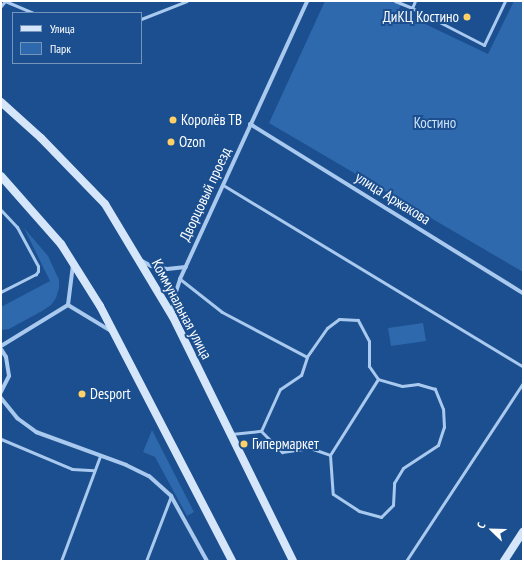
<!DOCTYPE html>
<meta charset="utf-8">
<style>
body{margin:0}
#map{position:relative;width:524px;height:562px;overflow:hidden;background:#1b4f8f;font-family:"PT Sans Narrow",sans-serif}
div>[style]{position:absolute}
[style*='--x']{left:calc(var(--x)*1px);top:calc(var(--y)*1px);width:calc(var(--w)*1px);rotate:calc(var(--a)*1deg)}
.green>*{inset:0;background:#2e69ad}
.service>*{height:3px;margin:-1.5px;padding:0 1.5px;transform-origin:1.5px;border-radius:1.5px;background:#a9c9ee}
.minor>*{height:4px;margin:-2px;padding:0 2px;transform-origin:2px;border-radius:2px;background:#a9c9ee}
.secondary>*{height:8px;margin:-4px;padding:0 4px;transform-origin:4px;border-radius:4px;background:#d6e6fa}
.dots>*{width:11px;height:11px;translate:-50% -50%;box-sizing:border-box;border:2px solid #1b4f8f;border-radius:50%}
span{translate:-50% -50%;white-space:nowrap;text-align:center;line-height:1.15;-webkit-text-stroke:4px #1b4f8f;paint-order:stroke}
.poi-label{font-size:15px;color:#fff}
.right{translate:-100% -50%;text-align:right}
.left{translate:0 -50%;text-align:left}
.park-label{font-size:15px;color:#cfe3fa}
.street-label{font-size:15px;color:#fff}
.frame{position:absolute;inset:0;border:2px solid #fff;pointer-events:none}
.legend{position:absolute;left:12px;top:12px;width:130px;height:52px;box-sizing:border-box;background:#1b4f8f;border:1px solid #7695bc;margin:0;padding:5px 7px;list-style:none;font-size:12px;color:#fff}
.legend li{display:flex;align-items:center;gap:8px;height:20px}
.legend b{width:20px;border:1px solid #7695bc}
.north{position:absolute;left:472px;top:510px;width:40px;height:40px;-webkit-text-stroke:3px #1b4f8f;paint-order:stroke;rotate:293deg;font-size:11px;font-weight:700;line-height:16px;text-align:center;color:#fff}
.north::after{content:'';display:block;margin:auto;width:14px;height:18px;background:#fff;clip-path:polygon(50% 0,100% 100%,50% 72%,0 100%)}
</style>
<div id="map">
<div class="green">
<i style="clip-path:polygon(325px 1px,403px 1px,398px 11px,488px 54px,514px 1px,523px 1px,523px 272px,269px 123px)"></i>
<i style="clip-path:polygon(24px 228px,48px 256px,59px 280px,59px 288px,56px 298px,51px 305px,42px 311px,9px 329px,1px 330px,1px 307px,50px 281px)"></i>
<i style="clip-path:polygon(423px 323px,426px 341px,391px 346px,388px 328px)"></i>
<i style="clip-path:polygon(152px 430px,194px 512px,187px 516px,155px 457px,143px 452px)"></i>
</div>
<div class="service">
<i style="--x:5;--y:1;--w:30;--a:23"></i>
<i style="--x:395;--y:1;--w:18;--a:22"></i>
<i style="--x:415;--y:1;--w:8;--a:113"></i>
<i style="--x:412;--y:8;--w:81;--a:27.2"></i>
<i style="--x:484;--y:45;--w:49;--a:-64.5"></i>
<i style="--x:1;--y:6;--w:6;--a:-51"></i>
<i style="--x:141;--y:19;--w:49;--a:-21.4"></i>
<i style="--x:223;--y:185;--w:351;--a:31.2"></i>
<i style="--x:1;--y:210;--w:23;--a:47"></i>
<i style="--x:17;--y:227;--w:44;--a:61.7"></i>
<i style="--x:38;--y:266;--w:5;--a:90"></i>
<i style="--x:38;--y:271;--w:4;--a:124"></i>
<i style="--x:36;--y:274;--w:39;--a:153"></i>
<i style="--x:180;--y:279;--w:53;--a:38.2"></i>
<i style="--x:222;--y:312;--w:96;--a:27.9"></i>
<i style="--x:231;--y:434;--w:30;--a:-6"></i>
<i style="--x:261;--y:431;--w:30;--a:45"></i>
<i style="--x:282;--y:452;--w:28;--a:-8"></i>
<i style="--x:310;--y:448;--w:21;--a:19"></i>
<i style="--x:330;--y:455;--w:39;--a:86"></i>
<i style="--x:333;--y:494;--w:31;--a:33"></i>
<i style="--x:359;--y:511;--w:23;--a:15"></i>
<i style="--x:381;--y:517;--w:17;--a:-45"></i>
<i style="--x:393;--y:505;--w:22;--a:-87"></i>
<i style="--x:394;--y:483;--w:17;--a:-59"></i>
<i style="--x:403;--y:468;--w:42;--a:-33.3"></i>
<i style="--x:438;--y:445;--w:19;--a:-72"></i>
<i style="--x:444;--y:427;--w:18;--a:-93"></i>
<i style="--x:443;--y:409;--w:22;--a:-112"></i>
<i style="--x:435;--y:389;--w:18;--a:-164"></i>
<i style="--x:418;--y:384;--w:16;--a:173"></i>
<i style="--x:402;--y:386;--w:25;--a:-164"></i>
<i style="--x:378;--y:379;--w:16;--a:-125"></i>
<i style="--x:369;--y:366;--w:25;--a:-90"></i>
<i style="--x:369;--y:341;--w:24;--a:-118"></i>
<i style="--x:358;--y:320;--w:19;--a:-177"></i>
<i style="--x:339;--y:319;--w:15;--a:143"></i>
<i style="--x:327;--y:328;--w:35;--a:125"></i>
<i style="--x:307;--y:357;--w:19;--a:108"></i>
<i style="--x:301;--y:375;--w:25;--a:146"></i>
<i style="--x:280;--y:389;--w:46;--a:114.3"></i>
<i style="--x:1;--y:439;--w:77;--a:22.9"></i>
<i style="--x:72;--y:469;--w:22;--a:3"></i>
<i style="--x:330;--y:455;--w:90;--a:-57.7"></i>
<i style="--x:61;--y:561;--w:112;--a:-69.6"></i>
<i style="--x:146;--y:561;--w:70;--a:-69"></i>
<i style="--x:406;--y:561;--w:213;--a:-56.7"></i>
</div>
<div class="minor">
<i style="--x:250;--y:124;--w:321;--a:31.8"></i>
<i style="--x:142;--y:261;--w:10;--a:29"></i>
<i style="--x:151;--y:266;--w:16;--a:11"></i>
<i style="--x:167;--y:269;--w:19;--a:-6"></i>
<i style="--x:68;--y:305;--w:50;--a:31.2"></i>
<i style="--x:173;--y:315;--w:14;--a:-90"></i>
<i style="--x:173;--y:301;--w:23;--a:-72"></i>
<i style="--x:180;--y:279;--w:306;--a:-65.4"></i>
<i style="--x:1;--y:346;--w:79;--a:-31.5"></i>
<i style="--x:68;--y:305;--w:40;--a:-82.9"></i>
<i style="--x:1;--y:349;--w:9;--a:58"></i>
<i style="--x:6;--y:357;--w:19;--a:81"></i>
<i style="--x:9;--y:376;--w:18;--a:117"></i>
<i style="--x:1;--y:398;--w:26;--a:51"></i>
<i style="--x:17;--y:418;--w:24;--a:36"></i>
<i style="--x:36;--y:432;--w:96;--a:20.1"></i>
<i style="--x:126;--y:465;--w:25;--a:26"></i>
<i style="--x:149;--y:476;--w:30;--a:42"></i>
<i style="--x:171;--y:496;--w:74;--a:61"></i>
</div>
<div class="secondary">
<i style="--x:1;--y:102;--w:54;--a:42"></i>
<i style="--x:41;--y:138;--w:92;--a:45.9"></i>
<i style="--x:105;--y:204;--w:132;--a:59"></i>
<i style="--x:173;--y:317;--w:272;--a:63.8"></i>
<i style="--x:1;--y:176;--w:91;--a:48.6"></i>
<i style="--x:61;--y:244;--w:73;--a:57.8"></i>
<i style="--x:100;--y:306;--w:287;--a:62.6"></i>
<i style="--x:504;--y:561;--w:35;--a:-57"></i>
</div>
<div class="dots">
<i style="left:467px;top:17px;background:#ffd166"></i>
<i style="left:173px;top:120px;background:#ffd166"></i>
<i style="left:171px;top:142px;background:#ffd166"></i>
<i style="left:82px;top:394px;background:#ffd166"></i>
<i style="left:244px;top:444px;background:#ffd166"></i>
</div>
<div class="poi-label">
<span class="right" style="left:459px;top:17px">ДиКЦ Костино</span>
<span class="left" style="left:181px;top:120px">Королёв ТВ</span>
<span class="left" style="left:179px;top:142px">Ozon</span>
<span class="left" style="left:90px;top:394px">Desport</span>
<span class="left" style="left:252px;top:444px">Гипермаркет</span>
</div>
<div class="park-label">
<span style="left:435px;top:123px">Костино</span>
</div>
<div class="street-label">
<span style="left:205px;top:194px;rotate:-65deg">Дворцовый проезд</span>
<span style="left:393px;top:198px;rotate:32deg">улица Аржакова</span>
<span style="left:182px;top:309px;rotate:62deg">Коммунальная улица</span>
</div>
<div class="frame"></div>
<ul class="legend">
<li><b style="height:5px;background:#d6e6fa"></b>Улица</li>
<li><b style="height:11px;background:#2e69ad"></b>Парк</li>
</ul>
<div class="north">С</div>
</div>
